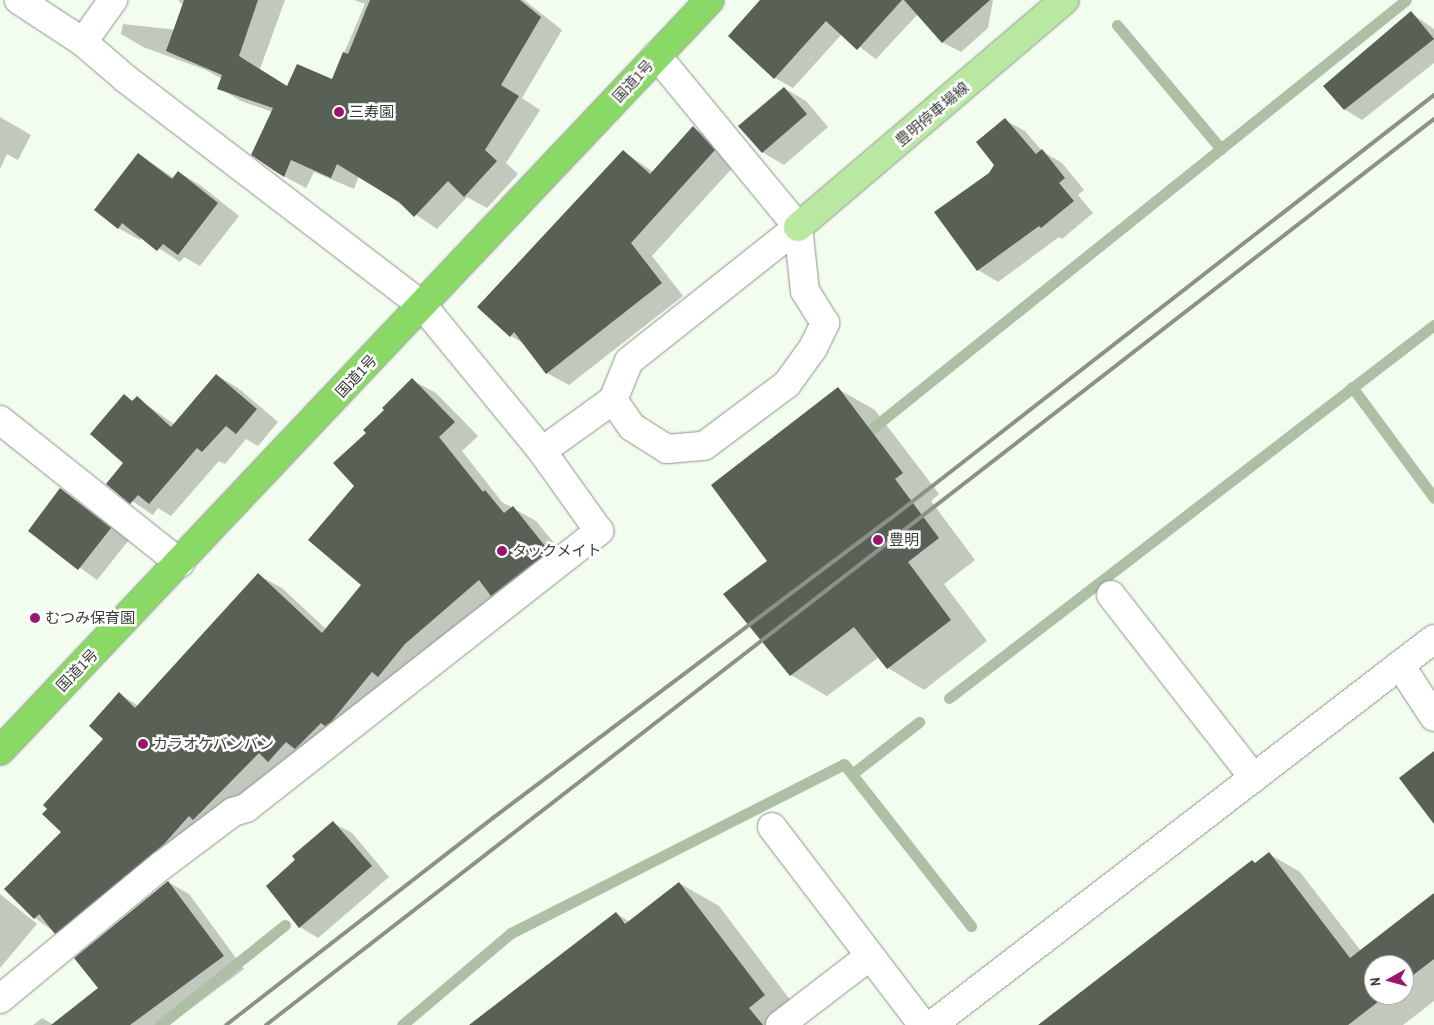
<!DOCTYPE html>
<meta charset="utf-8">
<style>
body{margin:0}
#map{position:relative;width:1434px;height:1025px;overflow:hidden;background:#f2fcef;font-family:"Archivo Narrow","Noto Sans JP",sans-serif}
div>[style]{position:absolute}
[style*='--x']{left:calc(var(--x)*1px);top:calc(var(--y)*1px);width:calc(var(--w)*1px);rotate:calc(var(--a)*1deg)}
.shadow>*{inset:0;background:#0003}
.stream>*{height:11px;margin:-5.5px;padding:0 5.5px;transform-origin:5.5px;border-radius:5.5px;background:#adbfa5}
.building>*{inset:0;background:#596156}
.roads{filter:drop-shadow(0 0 1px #8c9488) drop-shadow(0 0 1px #8c9488)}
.minor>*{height:28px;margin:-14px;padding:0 14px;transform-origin:14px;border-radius:14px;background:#fff}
.major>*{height:28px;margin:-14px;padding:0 14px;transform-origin:14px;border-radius:14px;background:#b9e8a3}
.highway>*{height:28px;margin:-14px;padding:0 14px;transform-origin:14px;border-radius:14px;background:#8ad866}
.rail>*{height:4px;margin:-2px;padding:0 2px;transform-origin:2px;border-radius:2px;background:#8c928a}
.dots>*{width:14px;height:14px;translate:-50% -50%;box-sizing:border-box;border:2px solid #fff;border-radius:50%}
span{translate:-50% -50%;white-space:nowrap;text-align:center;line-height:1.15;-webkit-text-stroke:5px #fff;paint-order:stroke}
.street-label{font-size:15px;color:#393d38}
.poi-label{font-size:15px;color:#393d38}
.left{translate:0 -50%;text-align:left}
.north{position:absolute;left:1364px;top:955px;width:50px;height:50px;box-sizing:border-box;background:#fff;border:1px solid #b0b1af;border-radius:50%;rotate:263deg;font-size:14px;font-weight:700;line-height:20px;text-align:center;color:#393d38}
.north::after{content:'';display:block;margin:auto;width:18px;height:22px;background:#99166c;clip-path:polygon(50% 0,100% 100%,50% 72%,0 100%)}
</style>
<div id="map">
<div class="shadow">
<i style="clip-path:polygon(178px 0,285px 0,260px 69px,288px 87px,332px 81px,365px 4px,354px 0,524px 0,562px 30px,522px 98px,540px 110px,506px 163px,518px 174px,487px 208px,467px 197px,437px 229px,359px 176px,354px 189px,314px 172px,306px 188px,274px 171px,253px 155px,273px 112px,241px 101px,219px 88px,222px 79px,206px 70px,143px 47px,121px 34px,123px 24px,187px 31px,184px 6px)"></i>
<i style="clip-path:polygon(763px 0,993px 0,988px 28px,961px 52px,942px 42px,918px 14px,876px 59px,842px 34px,793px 88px,775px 78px)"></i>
<i style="clip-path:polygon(1411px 13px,1434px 29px,1434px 63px,1362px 120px,1344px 109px)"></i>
<i style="clip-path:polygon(784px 88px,806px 101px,828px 127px,784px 165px,762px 152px)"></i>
<i style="clip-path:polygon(0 117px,31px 135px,18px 160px,7px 154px,0 169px)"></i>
<i style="clip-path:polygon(1005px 120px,1025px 131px,1042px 151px,1062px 163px,1084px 190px,1078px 195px,1093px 213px,1062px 239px,1059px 237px,998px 282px,978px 270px,990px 174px,996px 165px)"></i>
<i style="clip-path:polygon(693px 128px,715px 140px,736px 164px,652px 256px,683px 296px,569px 385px,547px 373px,526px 345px,511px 336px,623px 151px,653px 172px)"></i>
<i style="clip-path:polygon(138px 154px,174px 178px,178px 172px,200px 185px,239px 216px,200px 266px,184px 257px,180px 262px,142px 237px,140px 240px,118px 228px)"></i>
<i style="clip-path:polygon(216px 375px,238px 388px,278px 422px,258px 446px,246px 439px,225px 464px,219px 461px,171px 516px,158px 508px,153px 515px,107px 484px,124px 462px,124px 396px,133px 401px,137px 398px,174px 424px)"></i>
<i style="clip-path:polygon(412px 380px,436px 393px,478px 436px,462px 451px,502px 502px,536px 521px,572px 565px,79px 946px,56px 933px,35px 918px,63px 832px,105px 739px,119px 694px,139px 706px,258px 575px,282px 588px,327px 630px,362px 585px,356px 486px,368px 434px)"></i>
<i style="clip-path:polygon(838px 389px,875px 410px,939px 494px,931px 501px,975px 560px,944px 584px,987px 641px,924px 690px,888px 668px,879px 657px,827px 696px,791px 675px,768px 561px)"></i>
<i style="clip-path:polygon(61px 489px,129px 540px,97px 580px,29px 531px)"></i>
<i style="clip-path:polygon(333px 823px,352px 833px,389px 877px,318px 938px,300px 927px,267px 886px)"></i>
<i style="clip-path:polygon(evenodd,1269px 854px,1300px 872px,1361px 951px,1434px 907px,1434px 1001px,1403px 1025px,1040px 1025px,1252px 861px,1257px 864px,1269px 854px,1374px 965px,1404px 965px,1404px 995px,1374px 995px,1374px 965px)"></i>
<i style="clip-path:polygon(168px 882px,189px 894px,244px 969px,169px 1025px,33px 1025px,42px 1018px,54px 1025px,100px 988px)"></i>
<i style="clip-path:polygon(679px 883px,719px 906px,804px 1018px,795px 1025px,471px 1025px,616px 913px,630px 922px)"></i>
<i style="clip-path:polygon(0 894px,37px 924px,0 968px)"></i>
</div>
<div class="stream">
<i style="--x:1117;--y:25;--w:162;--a:50"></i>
<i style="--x:1352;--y:387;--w:138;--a:53.5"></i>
<i style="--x:859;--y:439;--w:701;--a:-38.75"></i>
<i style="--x:949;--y:698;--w:612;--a:-37.56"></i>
<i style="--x:852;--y:774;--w:85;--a:-37.8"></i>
<i style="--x:160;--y:1025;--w:160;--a:-38.7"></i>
<i style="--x:402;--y:1025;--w:143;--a:-40.2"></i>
<i style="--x:511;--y:933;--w:373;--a:-26.9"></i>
<i style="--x:844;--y:764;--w:206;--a:51.9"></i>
</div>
<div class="building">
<i style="clip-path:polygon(184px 0,258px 0,239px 56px,287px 86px,297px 64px,332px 79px,343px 52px,348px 54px,370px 0,520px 0,541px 17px,501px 85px,519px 96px,485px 150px,497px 161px,464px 197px,448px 181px,414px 217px,399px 202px,337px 164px,331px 178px,291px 160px,284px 177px,251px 155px,273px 108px,217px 89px,222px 75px,166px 51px)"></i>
<i style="clip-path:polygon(760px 0,902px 0,857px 50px,826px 21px,774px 79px,728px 36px)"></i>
<i style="clip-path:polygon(904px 0,990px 0,942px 43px)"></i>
<i style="clip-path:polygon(1411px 11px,1434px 39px,1344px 110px,1323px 86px)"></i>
<i style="clip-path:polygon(784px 87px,807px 114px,762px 153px,738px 126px)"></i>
<i style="clip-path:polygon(1005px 118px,1036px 154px,1042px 149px,1065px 178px,1059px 183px,1074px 201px,1041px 228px,1039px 226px,977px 271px,934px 212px,989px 173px,994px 165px,976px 142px)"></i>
<i style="clip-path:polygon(693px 126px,715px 150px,631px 243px,662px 283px,546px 374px,514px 332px,510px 337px,477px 307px,623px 150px,650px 174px)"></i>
<i style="clip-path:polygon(138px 153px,172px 179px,178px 171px,218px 203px,178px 255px,163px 244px,157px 251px,122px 223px,118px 229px,94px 210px)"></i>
<i style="clip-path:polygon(216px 374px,257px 409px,236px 434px,226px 426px,202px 452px,197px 448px,149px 504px,138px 495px,130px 504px,106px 484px,123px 463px,90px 434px,124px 394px,132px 401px,137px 396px,171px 427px)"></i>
<i style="clip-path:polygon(412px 378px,455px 422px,439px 437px,483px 492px,485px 490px,504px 513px,513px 506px,549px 551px,491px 596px,479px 580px,405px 644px,378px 677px,372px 672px,331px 722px,325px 726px,321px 723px,295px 749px,286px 742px,268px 762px,259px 753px,193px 820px,189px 816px,164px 844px,55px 934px,39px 914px,34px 919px,4px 889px,61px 832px,42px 814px,47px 809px,43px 805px,103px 739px,89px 726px,119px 692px,135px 708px,258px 573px,322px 633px,361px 585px,308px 540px,354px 486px,333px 463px,366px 433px,363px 430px,384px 410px,382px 408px)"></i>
<i style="clip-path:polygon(838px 387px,903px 473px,895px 479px,939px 538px,908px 562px,951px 620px,887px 669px,854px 627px,790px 676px,723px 594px,767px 561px,711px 485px)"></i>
<i style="clip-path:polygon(60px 488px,111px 528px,78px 570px,28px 531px)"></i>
<i style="clip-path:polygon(1434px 751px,1434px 824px,1399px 778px)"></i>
<i style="clip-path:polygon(333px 821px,372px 866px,299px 928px,266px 886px,295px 860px,292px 856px)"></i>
<i style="clip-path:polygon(1269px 852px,1350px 958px,1434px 893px,1434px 959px,1404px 982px,1404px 965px,1374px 965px,1374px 995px,1387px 995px,1348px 1025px,1038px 1025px,1252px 860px,1255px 863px)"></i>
<i style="clip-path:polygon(168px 881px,224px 956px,130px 1025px,51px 1025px,98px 988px,74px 958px)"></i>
<i style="clip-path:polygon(679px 882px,765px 995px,749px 1008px,763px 1025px,469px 1025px,616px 912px,625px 924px)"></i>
</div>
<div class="roads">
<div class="minor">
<i style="--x:83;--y:42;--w:52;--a:-54.5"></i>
<i style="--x:613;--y:400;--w:33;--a:55"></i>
<i style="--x:632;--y:427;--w:41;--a:32.2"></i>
<i style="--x:667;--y:449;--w:37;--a:-5"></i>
<i style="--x:704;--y:446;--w:104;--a:-36.8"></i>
<i style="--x:787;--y:384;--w:44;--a:-54.2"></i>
<i style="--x:813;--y:348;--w:28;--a:-64"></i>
<i style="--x:825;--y:323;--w:38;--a:-122"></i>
<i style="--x:805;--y:291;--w:64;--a:-96.2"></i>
<i style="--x:798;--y:227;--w:222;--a:-129.5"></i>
<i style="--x:0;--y:420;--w:230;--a:38.5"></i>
<i style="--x:542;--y:451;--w:87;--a:-35.7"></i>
<i style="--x:613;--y:400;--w:42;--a:-67.7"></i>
<i style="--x:629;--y:361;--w:216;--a:-38.4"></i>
<i style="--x:1111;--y:595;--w:232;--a:52"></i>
<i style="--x:1400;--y:665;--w:62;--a:56.8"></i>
<i style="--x:772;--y:827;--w:249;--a:52.7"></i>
<i style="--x:0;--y:999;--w:209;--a:-39.6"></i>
<i style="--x:161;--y:866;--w:90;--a:-36.9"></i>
<i style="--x:233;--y:812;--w:14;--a:-17"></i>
<i style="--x:246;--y:808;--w:449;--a:-38.1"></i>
<i style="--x:599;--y:531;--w:98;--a:-125.5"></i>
<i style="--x:542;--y:451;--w:188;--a:-129.4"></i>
<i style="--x:423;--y:306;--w:374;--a:-142.6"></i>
<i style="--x:126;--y:79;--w:57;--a:-139.3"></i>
<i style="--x:83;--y:42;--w:77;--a:-146.7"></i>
<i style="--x:780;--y:1025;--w:113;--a:-37.5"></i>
<i style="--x:932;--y:1025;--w:633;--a:-37.56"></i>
</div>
<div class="major">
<i style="--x:798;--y:227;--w:350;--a:-40.4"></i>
</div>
<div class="highway">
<i style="--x:0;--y:751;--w:1033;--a:-46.61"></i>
</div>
</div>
<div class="rail">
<i style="--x:226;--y:1025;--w:338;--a:-37.8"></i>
<i style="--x:493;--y:818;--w:497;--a:-37"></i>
<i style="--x:890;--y:519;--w:690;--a:-37.93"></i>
<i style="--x:266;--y:1025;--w:1478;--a:-37.8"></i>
</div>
<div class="dots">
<i style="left:339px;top:112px;background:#99166c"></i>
<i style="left:878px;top:540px;background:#99166c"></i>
<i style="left:502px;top:551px;background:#99166c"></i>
<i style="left:35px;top:618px;background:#99166c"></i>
<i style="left:143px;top:744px;background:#99166c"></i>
</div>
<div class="street-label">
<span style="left:633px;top:81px;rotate:-47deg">国道1号</span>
<span style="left:932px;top:114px;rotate:-40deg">豊明停車場線</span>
<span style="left:356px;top:376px;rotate:-47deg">国道1号</span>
<span style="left:77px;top:670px;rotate:-46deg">国道1号</span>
</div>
<div class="poi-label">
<span class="left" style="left:349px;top:112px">三寿園</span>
<span class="left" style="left:889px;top:540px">豊明</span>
<span class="left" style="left:512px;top:551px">タックメイト</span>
<span class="left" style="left:45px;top:618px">むつみ保育園</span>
<span class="left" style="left:153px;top:744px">カラオケバンバン</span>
</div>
<div class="north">N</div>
</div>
